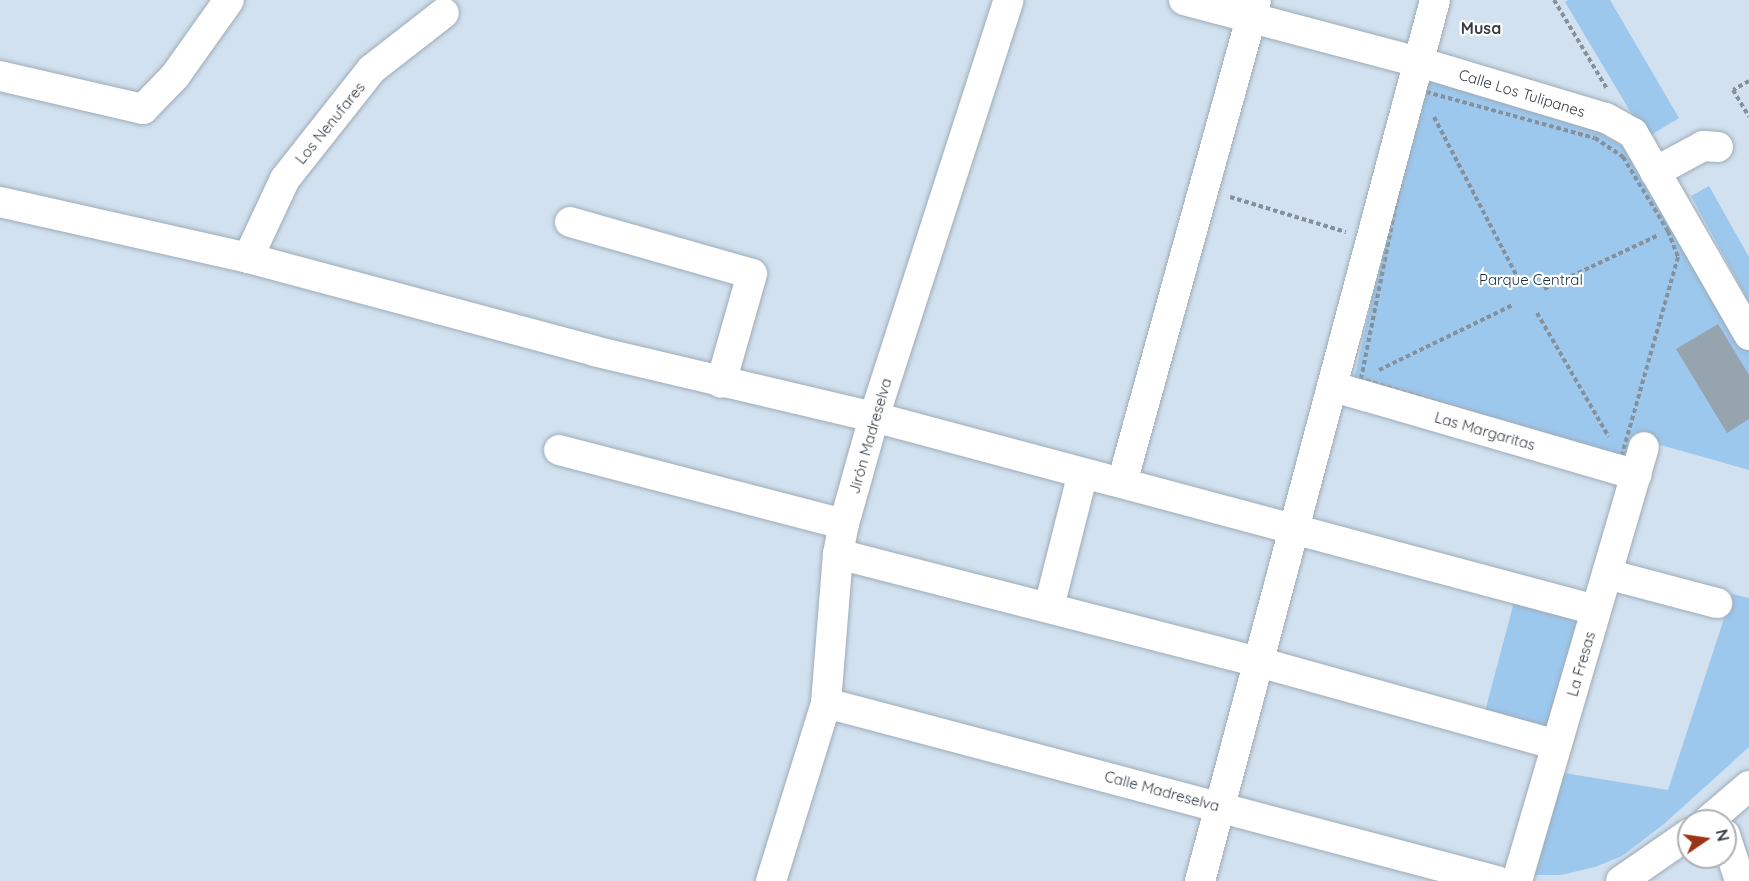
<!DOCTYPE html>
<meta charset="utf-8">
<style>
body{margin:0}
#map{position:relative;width:1749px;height:881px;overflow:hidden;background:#d2e1ef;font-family:Quicksand,sans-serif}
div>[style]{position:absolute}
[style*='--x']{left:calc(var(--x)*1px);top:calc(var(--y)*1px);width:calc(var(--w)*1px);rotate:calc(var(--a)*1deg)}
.green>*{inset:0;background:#9dc8ed}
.building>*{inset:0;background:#96a4b0}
.path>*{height:4px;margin-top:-2px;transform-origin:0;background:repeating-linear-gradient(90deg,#85909a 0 4.5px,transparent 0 7.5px)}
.roads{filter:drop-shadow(0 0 2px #9dabb8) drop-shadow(0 0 2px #9dabb8)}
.minor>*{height:30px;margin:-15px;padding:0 15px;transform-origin:15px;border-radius:15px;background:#fff}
span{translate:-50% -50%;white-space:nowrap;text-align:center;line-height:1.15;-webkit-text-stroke:4.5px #fff;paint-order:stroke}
.street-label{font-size:15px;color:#343a40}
.park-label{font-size:15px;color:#112d43}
.neighbourhood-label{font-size:16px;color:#343a40;font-weight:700}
.north{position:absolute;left:1677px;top:809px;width:60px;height:60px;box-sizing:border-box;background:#fff;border:2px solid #aeb0b3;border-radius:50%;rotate:77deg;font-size:16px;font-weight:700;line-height:24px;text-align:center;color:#343a40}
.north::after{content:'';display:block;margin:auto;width:21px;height:27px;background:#9b3317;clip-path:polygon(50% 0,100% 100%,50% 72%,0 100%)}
</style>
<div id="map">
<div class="green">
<i style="clip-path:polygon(1568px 0,1610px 0,1679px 118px,1646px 138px,1565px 2px)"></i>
<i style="clip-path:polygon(1422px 69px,1592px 128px,1624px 147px,1749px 351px,1749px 470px,1636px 438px,1626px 463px,1353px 385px)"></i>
<i style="clip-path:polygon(1709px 186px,1749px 257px,1749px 302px,1691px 196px)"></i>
<i style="clip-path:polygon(1732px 594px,1749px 598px,1749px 747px,1664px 824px,1622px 856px,1595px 867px,1561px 875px,1527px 875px,1558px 772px,1668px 790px)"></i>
<i style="clip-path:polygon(1514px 602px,1585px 622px,1555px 738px,1483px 719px)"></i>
</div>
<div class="building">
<i style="clip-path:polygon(1718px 324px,1749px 375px,1749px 419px,1727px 433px,1676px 349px)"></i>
</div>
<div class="path">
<i style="--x:1554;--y:0;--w:104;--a:59.2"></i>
<i style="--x:1749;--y:81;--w:18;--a:151"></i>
<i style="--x:1733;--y:90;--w:31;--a:59"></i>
<i style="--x:1419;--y:90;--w:182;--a:15.3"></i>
<i style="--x:1595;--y:138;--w:34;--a:34"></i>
<i style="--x:1623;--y:157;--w:87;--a:58.7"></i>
<i style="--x:1668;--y:231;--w:28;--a:69"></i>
<i style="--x:1678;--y:257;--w:210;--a:105.8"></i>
<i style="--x:1621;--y:459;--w:272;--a:-162.9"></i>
<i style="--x:1361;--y:379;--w:295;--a:-78.7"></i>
<i style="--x:1434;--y:117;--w:186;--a:62.5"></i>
<i style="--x:1230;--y:197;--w:121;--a:16.8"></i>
<i style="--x:1544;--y:289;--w:127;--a:-25.2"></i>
<i style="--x:1537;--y:313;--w:143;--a:59.9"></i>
<i style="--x:1379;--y:370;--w:149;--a:-25.9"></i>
</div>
<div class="roads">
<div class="minor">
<i style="--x:1184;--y:0;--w:243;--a:14.8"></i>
<i style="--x:1419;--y:62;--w:195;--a:16.7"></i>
<i style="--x:1606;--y:118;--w:31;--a:29"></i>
<i style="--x:1633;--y:133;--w:233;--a:60.1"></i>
<i style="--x:0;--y:76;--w:147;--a:13"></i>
<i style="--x:143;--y:109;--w:46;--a:-45.9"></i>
<i style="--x:175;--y:76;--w:93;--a:-54.6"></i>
<i style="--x:1655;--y:172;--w:55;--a:-28.4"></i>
<i style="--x:1703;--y:146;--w:15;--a:4"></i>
<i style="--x:0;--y:202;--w:254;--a:12.7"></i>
<i style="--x:248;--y:258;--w:358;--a:15"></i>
<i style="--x:594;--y:351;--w:288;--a:13.3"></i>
<i style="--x:874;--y:417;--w:747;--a:14.97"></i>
<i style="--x:570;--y:222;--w:189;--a:15.9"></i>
<i style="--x:752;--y:274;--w:113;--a:105.9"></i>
<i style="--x:248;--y:258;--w:87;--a:-64.9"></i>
<i style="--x:285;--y:179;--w:140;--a:-51.7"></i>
<i style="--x:372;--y:69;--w:91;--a:-37.9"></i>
<i style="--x:1334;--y:387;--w:315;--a:16.2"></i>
<i style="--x:559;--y:450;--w:294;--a:14.6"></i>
<i style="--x:1122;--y:483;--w:501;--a:-74.49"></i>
<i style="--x:838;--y:554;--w:434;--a:14.4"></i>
<i style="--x:1258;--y:662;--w:310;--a:15.5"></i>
<i style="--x:1607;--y:574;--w:114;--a:14.8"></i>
<i style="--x:1049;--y:607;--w:138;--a:-75.8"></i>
<i style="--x:826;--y:703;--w:694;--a:14.86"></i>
<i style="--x:1708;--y:821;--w:54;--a:-40.5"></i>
<i style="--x:1725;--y:835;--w:48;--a:71.9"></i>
<i style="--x:771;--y:881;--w:186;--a:-72.8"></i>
<i style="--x:826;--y:703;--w:149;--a:-85.4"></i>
<i style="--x:838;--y:554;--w:31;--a:-79"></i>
<i style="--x:844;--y:524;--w:111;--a:-74.3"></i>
<i style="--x:874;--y:417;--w:438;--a:-72.1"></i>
<i style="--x:1200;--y:881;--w:912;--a:-75.06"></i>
<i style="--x:1517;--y:881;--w:452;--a:-73.7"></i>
<i style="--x:1621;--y:881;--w:83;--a:-34.7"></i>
</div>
</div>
<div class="street-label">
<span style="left:1522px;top:93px;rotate:17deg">Calle Los Tulipanes</span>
<span style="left:330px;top:123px;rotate:-51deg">Los Nenufares</span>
<span style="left:1485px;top:431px;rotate:16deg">Las Margaritas</span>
<span style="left:870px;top:436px;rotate:-74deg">Jirón Madreselva</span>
<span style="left:1581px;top:664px;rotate:-74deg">La Fresas</span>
<span style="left:1162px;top:791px;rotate:15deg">Calle Madreselva</span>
</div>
<div class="park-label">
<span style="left:1531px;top:280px">Parque Central</span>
</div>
<div class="neighbourhood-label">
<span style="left:1481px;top:28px">Musa</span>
</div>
<div class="north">N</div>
</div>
